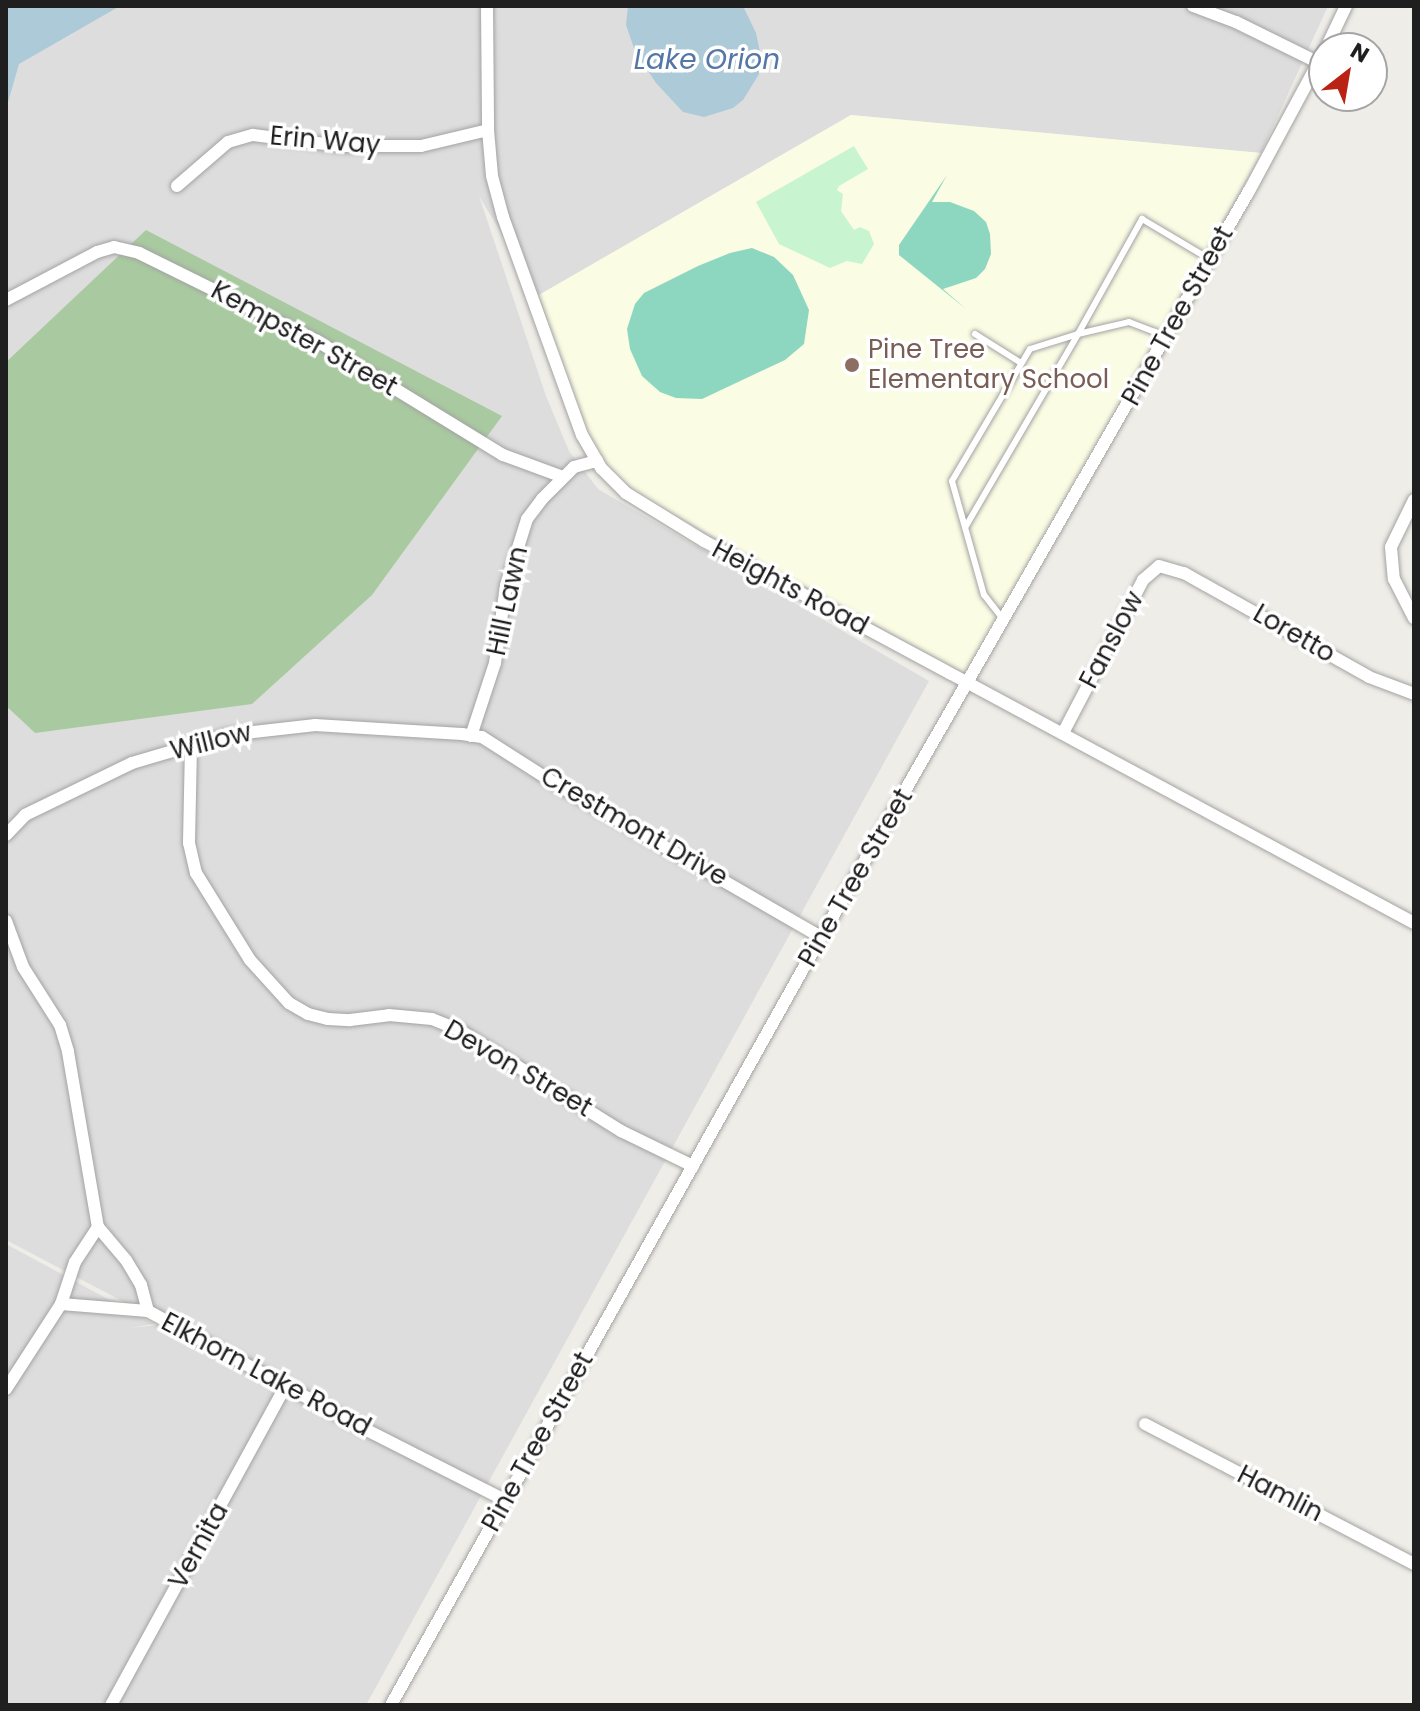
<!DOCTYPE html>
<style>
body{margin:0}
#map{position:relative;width:1420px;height:1711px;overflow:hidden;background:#efede7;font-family:Poppins,sans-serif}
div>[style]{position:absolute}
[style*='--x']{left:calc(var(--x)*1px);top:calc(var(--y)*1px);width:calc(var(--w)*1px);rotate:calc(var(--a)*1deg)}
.residential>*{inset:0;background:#ddd}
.education>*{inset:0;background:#fafce3}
.forest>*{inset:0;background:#a9caa0}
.park>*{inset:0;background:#c9f4d0}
.pitch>*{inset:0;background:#8dd6c0}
.water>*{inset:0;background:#accad8}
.roads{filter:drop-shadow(0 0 2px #a3a3a3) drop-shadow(0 0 2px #a3a3a3)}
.lane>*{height:6px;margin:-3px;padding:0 3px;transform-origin:3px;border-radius:3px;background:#fff}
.street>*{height:12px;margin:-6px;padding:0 6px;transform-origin:6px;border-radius:6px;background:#fff}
.dots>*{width:22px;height:22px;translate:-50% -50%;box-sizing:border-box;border:4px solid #fff;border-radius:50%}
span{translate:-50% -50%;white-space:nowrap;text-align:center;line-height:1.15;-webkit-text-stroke:7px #fff;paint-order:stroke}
.street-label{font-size:26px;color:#1f1f1f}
.education-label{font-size:26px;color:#785e54}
.left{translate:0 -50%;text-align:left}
.water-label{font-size:28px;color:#5577a6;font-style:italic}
.frame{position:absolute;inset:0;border:8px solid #1f1f1f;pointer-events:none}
.north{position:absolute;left:1308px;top:32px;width:80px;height:80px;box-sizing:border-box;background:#fff;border:2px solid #a5a5a5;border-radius:50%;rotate:31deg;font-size:22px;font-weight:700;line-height:32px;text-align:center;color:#1f1f1f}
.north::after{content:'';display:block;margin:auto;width:28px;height:36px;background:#ba2314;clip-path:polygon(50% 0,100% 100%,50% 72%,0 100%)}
</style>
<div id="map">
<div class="residential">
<i style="clip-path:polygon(6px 6px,1328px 6px,1261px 153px,851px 115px,539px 295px,479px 196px,546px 396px,569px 451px,598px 489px,929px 681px,366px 1705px,6px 1705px,6px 1244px,154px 1324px,130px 1328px,166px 1324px,6px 1240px,6px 706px,35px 733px,146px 231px,6px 362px)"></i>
</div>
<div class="education">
<i style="clip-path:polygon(851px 115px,1261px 153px,966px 674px,639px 495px,609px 469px,588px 436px,539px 295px)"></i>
</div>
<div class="forest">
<i style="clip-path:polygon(146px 230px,502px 416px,372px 595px,252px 704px,35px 733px,6px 706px,6px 362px)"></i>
</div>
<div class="park">
<i style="clip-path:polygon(854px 146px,868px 169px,839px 186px,837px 190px,843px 194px,841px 211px,854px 230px,860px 227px,869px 231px,874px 244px,862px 264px,847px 261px,830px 268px,779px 244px,756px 202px)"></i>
</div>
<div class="pitch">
<i style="clip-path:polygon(947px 175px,932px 202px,950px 202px,974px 211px,986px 222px,990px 234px,991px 254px,985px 269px,976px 278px,943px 289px,966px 309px,899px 255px,899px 245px)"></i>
<i style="clip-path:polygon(752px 248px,774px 257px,793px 275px,809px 310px,804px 344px,785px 360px,702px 399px,676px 398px,660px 392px,642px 376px,630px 349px,627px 329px,635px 304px,644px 293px,698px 266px,730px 253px)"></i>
</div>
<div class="water">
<i style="clip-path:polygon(6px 6px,120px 6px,19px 64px,6px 109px)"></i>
<i style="clip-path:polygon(628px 6px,743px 6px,756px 33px,761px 57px,759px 74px,743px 100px,733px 108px,704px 117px,683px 112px,656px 83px,635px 51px,626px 25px)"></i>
</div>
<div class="roads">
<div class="lane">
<i style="--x:975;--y:334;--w:54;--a:32.2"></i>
<i style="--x:966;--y:526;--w:222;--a:-59.7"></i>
<i style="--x:1078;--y:334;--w:52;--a:-13.2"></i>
<i style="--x:1129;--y:322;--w:39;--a:21"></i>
<i style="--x:1003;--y:619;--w:31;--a:-128"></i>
<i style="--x:984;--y:595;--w:118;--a:-105.7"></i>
<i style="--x:952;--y:481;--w:153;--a:-59.4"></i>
<i style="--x:1030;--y:349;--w:50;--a:-17.4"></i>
<i style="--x:1078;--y:334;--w:132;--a:-60.9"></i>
<i style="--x:1142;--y:219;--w:78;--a:30.8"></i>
</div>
<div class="street">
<i style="--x:487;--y:6;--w:124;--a:89.5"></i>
<i style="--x:488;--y:130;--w:46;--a:85"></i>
<i style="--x:492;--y:176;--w:42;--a:75"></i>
<i style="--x:503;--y:217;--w:232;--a:70.1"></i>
<i style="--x:582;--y:435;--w:39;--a:60"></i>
<i style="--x:602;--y:469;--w:34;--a:45"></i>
<i style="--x:626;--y:493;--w:92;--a:31.6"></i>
<i style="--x:704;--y:541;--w:806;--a:28.28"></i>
<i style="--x:1193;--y:6;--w:46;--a:20.4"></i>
<i style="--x:1236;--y:22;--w:93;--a:26.3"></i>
<i style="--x:1326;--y:48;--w:47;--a:-64.5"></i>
<i style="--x:177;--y:186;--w:67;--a:-40.8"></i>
<i style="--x:228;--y:142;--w:26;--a:-16"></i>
<i style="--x:253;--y:135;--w:89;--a:7.1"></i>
<i style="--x:341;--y:146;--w:80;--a:0"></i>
<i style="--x:421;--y:146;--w:69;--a:-13.4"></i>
<i style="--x:6;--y:300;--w:103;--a:-27.8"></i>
<i style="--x:97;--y:252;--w:18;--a:-16"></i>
<i style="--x:114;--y:247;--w:26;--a:13"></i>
<i style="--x:139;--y:253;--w:199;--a:26.3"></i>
<i style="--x:317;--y:341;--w:218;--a:31.5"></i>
<i style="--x:503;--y:455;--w:64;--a:20.1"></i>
<i style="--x:1414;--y:500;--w:52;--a:116.1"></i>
<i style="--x:1391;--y:547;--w:32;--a:85"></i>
<i style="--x:1394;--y:579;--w:44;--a:62.9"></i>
<i style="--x:1063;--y:733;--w:173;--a:-62.4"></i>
<i style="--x:1143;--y:580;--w:21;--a:-41"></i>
<i style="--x:1159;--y:566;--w:26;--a:16"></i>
<i style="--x:1184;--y:573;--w:212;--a:29.3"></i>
<i style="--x:1369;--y:677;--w:48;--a:20.7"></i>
<i style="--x:471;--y:736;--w:77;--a:-71.8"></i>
<i style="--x:495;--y:663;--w:78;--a:-81.9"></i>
<i style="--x:506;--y:586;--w:70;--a:-72.6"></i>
<i style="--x:527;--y:519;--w:25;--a:-53"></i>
<i style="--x:542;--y:499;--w:45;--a:-45"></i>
<i style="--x:574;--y:467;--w:24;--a:-15"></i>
<i style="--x:191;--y:746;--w:97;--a:91.2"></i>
<i style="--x:189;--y:843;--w:31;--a:77"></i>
<i style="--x:196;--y:873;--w:102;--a:58.2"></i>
<i style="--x:250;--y:960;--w:58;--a:47.8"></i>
<i style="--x:289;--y:1003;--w:22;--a:30"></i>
<i style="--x:308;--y:1014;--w:21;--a:14"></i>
<i style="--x:328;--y:1019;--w:22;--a:3"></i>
<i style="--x:350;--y:1020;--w:39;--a:-7"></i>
<i style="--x:389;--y:1015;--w:43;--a:5.3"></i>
<i style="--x:432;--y:1019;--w:31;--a:22"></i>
<i style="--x:461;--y:1031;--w:189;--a:32"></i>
<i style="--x:621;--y:1131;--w:80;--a:25.9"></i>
<i style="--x:6;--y:835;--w:28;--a:-46"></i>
<i style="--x:25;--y:815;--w:119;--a:-25.9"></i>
<i style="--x:132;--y:763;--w:99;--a:-16.4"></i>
<i style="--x:227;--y:735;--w:89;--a:-6.5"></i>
<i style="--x:315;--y:725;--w:147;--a:3.5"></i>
<i style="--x:462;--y:734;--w:20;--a:9"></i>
<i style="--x:482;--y:737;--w:85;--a:32.6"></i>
<i style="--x:554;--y:783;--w:308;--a:30"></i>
<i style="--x:6;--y:921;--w:49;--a:69.7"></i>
<i style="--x:23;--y:967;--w:69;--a:57.5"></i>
<i style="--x:60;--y:1025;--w:28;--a:73"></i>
<i style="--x:68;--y:1052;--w:178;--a:80.3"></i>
<i style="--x:98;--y:1227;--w:43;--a:49.7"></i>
<i style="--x:126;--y:1260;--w:29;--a:59"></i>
<i style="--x:141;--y:1285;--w:27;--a:75"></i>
<i style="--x:148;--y:1311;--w:238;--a:28.6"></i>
<i style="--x:357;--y:1425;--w:166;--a:26.9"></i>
<i style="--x:61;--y:1304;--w:44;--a:-71.6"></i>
<i style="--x:75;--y:1262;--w:42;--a:-56.7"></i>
<i style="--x:6;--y:1389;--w:101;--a:-57.1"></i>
<i style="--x:61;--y:1304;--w:87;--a:4.6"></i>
<i style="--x:1145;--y:1424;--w:303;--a:27.5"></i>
<i style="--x:111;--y:1705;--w:364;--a:-61.3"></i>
<i style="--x:391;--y:1705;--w:880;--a:-60.76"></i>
<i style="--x:821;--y:937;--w:860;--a:-60.16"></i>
<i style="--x:1249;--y:191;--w:158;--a:-61.7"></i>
</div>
</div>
<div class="dots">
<i style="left:852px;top:365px;background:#8d6e63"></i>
</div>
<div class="street-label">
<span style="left:325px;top:141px;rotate:5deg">Erin Way</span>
<span style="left:1178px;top:316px;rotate:-61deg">Pine Tree Street</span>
<span style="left:304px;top:339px;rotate:29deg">Kempster Street</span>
<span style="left:790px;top:588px;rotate:28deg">Heights Road</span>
<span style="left:508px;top:601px;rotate:-78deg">Hill Lawn</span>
<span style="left:1294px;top:634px;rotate:30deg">Loretto</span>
<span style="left:1112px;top:640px;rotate:-62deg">Fanslow</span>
<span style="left:211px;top:742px;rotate:-14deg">Willow</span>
<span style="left:634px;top:827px;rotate:30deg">Crestmont Drive</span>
<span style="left:856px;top:878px;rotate:-60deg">Pine Tree Street</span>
<span style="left:518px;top:1069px;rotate:30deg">Devon Street</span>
<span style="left:266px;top:1375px;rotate:28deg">Elkhorn Lake Road</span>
<span style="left:538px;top:1442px;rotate:-61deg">Pine Tree Street</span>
<span style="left:1280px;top:1494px;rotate:27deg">Hamlin</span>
<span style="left:199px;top:1546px;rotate:-61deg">Vernita</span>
</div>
<div class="education-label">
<span class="left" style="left:868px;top:365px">Pine Tree<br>Elementary School</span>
</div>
<div class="water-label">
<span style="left:707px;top:60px">Lake Orion</span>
</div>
<div class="frame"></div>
<div class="north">N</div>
</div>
